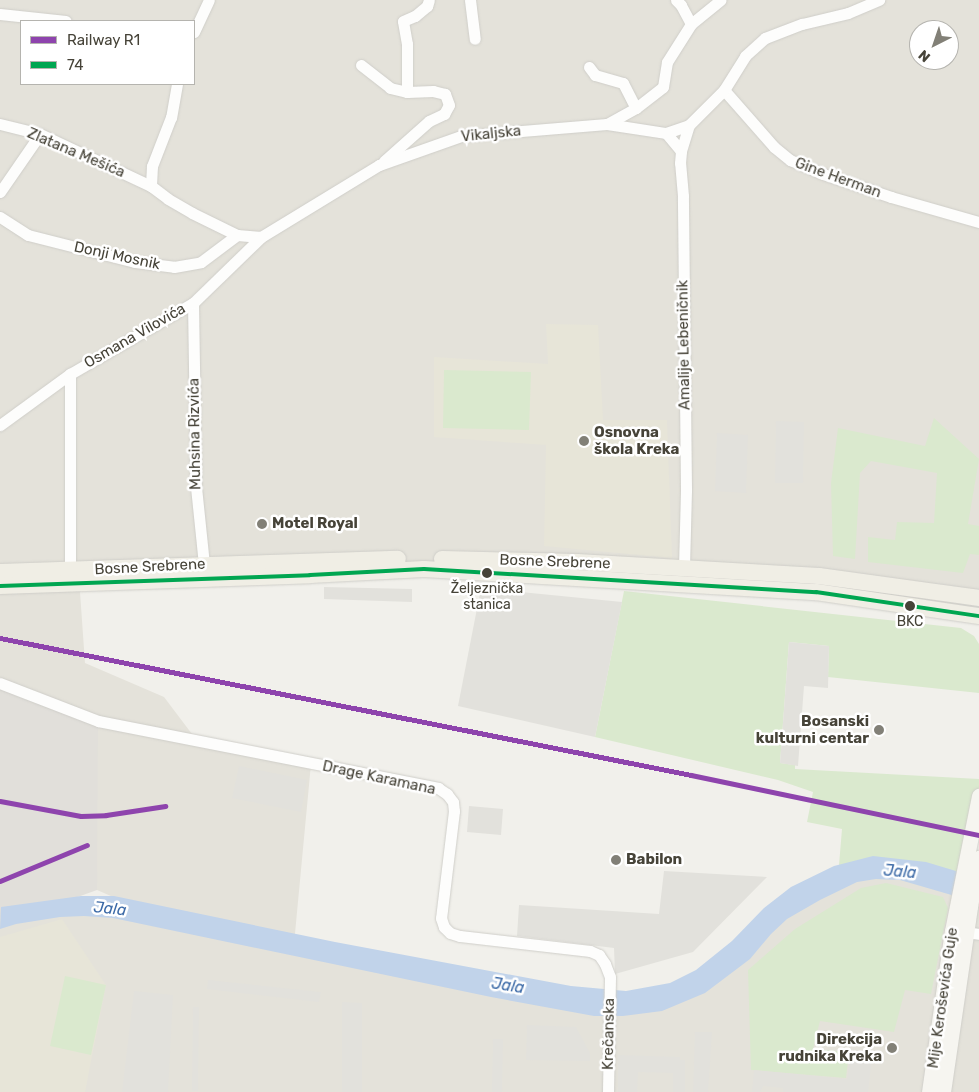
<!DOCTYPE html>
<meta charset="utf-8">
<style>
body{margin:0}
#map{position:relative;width:979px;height:1092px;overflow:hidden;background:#f1f0eb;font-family:Rubik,sans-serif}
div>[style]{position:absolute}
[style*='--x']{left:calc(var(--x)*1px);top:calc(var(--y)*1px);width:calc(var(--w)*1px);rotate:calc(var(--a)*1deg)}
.residential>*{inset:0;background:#e4e2da}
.industrial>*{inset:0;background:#e1dfda}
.education>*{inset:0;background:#e7e5d8}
.green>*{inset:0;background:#dae9ce}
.parking>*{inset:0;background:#e2e1dc}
.water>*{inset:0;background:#c1d3ea}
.roads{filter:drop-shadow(0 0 1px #cfcec9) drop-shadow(0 0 1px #cfcec9)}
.minor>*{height:11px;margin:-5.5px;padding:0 5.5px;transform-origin:5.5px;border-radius:5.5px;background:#fdfdfc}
.secondary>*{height:15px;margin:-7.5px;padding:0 7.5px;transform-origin:7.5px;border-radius:7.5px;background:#f6f5f0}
.primary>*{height:16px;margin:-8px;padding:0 8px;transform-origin:8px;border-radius:8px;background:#f0eee5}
.bus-1>*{height:4px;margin:-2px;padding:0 2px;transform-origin:2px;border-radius:2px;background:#00a651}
.rail-1>*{height:5px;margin:-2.5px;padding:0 2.5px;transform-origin:2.5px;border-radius:2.5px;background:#8e44ad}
.dots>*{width:14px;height:14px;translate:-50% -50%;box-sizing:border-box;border:2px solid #fff;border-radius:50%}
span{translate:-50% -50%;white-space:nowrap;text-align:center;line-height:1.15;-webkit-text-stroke:5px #fff;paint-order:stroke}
.bus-label{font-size:14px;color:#464338}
.street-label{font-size:15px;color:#464338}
.poi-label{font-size:15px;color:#464338;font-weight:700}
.left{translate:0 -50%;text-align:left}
.right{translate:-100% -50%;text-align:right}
.water-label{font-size:16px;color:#3c6aa7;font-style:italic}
.legend{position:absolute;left:20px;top:20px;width:175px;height:65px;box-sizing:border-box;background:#fff;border:1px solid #b5b4af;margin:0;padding:6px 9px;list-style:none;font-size:15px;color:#464338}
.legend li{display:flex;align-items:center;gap:10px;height:25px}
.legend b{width:25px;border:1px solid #b5b4af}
.north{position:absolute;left:909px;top:20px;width:50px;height:50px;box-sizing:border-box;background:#fff;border:1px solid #b5b4af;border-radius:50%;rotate:221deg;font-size:14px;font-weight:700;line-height:20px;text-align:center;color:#464338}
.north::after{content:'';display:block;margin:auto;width:18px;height:22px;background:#828077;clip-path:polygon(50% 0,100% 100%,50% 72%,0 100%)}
</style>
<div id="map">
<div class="residential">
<i style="clip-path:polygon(evenodd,0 0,979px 0,979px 611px,488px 564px,79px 578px,85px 663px,164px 697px,198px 742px,311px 764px,294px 944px,639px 1003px,741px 949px,857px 871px,979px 887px,979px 1092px,0 1092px,0 917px,18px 913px,157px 916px,97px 890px,97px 815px,0 683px,0 0,21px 21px,194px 21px,194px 84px,21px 84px,21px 21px,0 0,919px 30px,949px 30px,949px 60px,919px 60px,919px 30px)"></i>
</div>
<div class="industrial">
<i style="clip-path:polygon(0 682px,98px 721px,97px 890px,44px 909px,0 917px)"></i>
</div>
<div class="education">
<i style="clip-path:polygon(546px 324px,598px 325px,603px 420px,667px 420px,672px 558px,544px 546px,546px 445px,434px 437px,434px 357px,548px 364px)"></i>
<i style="clip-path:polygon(62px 919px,106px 985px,85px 1092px,0 1092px,0 937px)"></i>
</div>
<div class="green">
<i style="clip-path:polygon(444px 370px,531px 372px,529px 430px,443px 428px)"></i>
<i style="clip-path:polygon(934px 418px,979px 459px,968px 524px,979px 526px,979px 555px,970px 554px,963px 573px,868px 562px,868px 537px,895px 540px,897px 522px,934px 523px,937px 473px,871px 461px,860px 473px,855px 559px,833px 556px,831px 483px,838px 428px,925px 446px)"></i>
<i style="clip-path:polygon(624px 591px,961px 628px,974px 636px,979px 644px,979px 693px,828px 677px,829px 646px,789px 642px,780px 763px,795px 765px,795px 769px,979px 779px,979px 796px,961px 883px,900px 869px,838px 877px,842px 829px,807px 822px,813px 792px,778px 780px,595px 737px)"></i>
<i style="clip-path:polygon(886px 883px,943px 897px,948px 908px,931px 994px,905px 990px,894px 1032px,820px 1021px,813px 1049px,849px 1052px,846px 1078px,751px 1070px,748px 970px,795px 929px,861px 888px)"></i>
<i style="clip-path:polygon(65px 976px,106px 985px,91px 1055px,50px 1046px)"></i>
</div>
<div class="parking">
<i style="clip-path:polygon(776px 421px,804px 422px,803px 483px,775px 483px)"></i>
<i style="clip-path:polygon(717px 433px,748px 435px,746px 493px,715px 491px)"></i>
<i style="clip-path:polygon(324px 587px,412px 589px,412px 602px,324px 599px)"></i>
<i style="clip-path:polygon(481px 588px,622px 602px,595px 737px,458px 706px)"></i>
<i style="clip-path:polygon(789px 642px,829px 646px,828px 688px,804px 686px,798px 766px,780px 763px)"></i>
<i style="clip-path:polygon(239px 766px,307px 780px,301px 812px,232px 798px)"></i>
<i style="clip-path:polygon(469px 806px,503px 809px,501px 835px,467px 832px)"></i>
<i style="clip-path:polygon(664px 871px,767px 877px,693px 952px,615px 974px,614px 948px,517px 936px,519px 905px,659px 914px)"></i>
<i style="clip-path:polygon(208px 980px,321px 992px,319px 1002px,207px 989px)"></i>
<i style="clip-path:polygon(134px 991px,173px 995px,168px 1092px,122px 1092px)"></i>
<i style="clip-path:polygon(342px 1002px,362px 1003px,362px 1092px,342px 1092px)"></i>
<i style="clip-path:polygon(193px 1007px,199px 1007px,198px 1091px,192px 1091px)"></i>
<i style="clip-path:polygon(527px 1025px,576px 1027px,590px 1053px,590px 1061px,526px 1060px)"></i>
<i style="clip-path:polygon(695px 1032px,712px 1032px,708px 1092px,693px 1092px)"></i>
<i style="clip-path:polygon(493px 1039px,503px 1039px,502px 1092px,492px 1092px)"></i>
<i style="clip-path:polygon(851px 1053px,872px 1056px,868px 1092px,783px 1092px,783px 1088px,763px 1086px,760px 1092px,752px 1092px,754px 1070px,847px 1079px)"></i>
<i style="clip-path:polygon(618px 1055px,680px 1057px,680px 1060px,685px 1060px,685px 1092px,673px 1092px,673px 1073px,638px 1072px,637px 1092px,618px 1092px)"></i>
</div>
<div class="water">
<i style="clip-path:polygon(873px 856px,926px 862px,979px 878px,979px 903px,900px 880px,876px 879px,857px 882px,820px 900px,787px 919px,771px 934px,750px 959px,705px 993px,662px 1011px,623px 1016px,594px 1016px,491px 997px,113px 918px,84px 916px,60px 917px,16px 924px,0 929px,1px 907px,81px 896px,114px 896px,335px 942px,571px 986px,626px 991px,670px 983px,696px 970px,732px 941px,764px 908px,791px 887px,834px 866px)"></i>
</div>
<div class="roads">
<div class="minor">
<i style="--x:470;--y:0;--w:39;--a:83"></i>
<i style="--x:0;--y:14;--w:66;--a:6.1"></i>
<i style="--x:691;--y:24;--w:38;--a:-39"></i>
<i style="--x:194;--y:32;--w:35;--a:-65"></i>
<i style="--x:361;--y:65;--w:37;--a:38"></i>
<i style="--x:390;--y:88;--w:17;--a:13"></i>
<i style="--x:407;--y:92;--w:48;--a:-90"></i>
<i style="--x:407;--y:44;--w:23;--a:-100"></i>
<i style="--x:403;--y:21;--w:13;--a:-23"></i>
<i style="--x:415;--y:16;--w:16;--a:-40"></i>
<i style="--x:427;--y:6;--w:6;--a:-72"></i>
<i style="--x:589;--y:67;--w:10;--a:53"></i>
<i style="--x:595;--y:75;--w:29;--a:16"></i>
<i style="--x:623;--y:83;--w:28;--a:63"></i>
<i style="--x:177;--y:84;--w:34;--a:100"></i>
<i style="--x:171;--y:117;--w:53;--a:111.2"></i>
<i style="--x:152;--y:166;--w:20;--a:93"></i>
<i style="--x:151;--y:186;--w:21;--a:37"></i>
<i style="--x:168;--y:199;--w:28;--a:30"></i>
<i style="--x:192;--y:213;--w:50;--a:26.1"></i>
<i style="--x:724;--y:90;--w:76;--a:48.7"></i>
<i style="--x:774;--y:147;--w:21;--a:39"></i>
<i style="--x:790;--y:160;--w:36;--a:23"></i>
<i style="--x:823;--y:174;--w:72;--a:18.7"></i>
<i style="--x:891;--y:197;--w:91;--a:15.9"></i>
<i style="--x:0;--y:124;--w:41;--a:14"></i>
<i style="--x:40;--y:134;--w:123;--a:25.1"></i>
<i style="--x:607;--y:124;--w:33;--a:-29"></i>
<i style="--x:636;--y:108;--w:34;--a:-38"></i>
<i style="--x:663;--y:87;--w:25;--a:-81"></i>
<i style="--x:667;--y:62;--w:45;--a:-57.7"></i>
<i style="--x:691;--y:24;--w:21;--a:-118"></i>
<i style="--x:681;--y:5;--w:7;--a:-135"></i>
<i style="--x:666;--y:133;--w:24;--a:-19"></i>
<i style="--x:689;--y:125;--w:49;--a:-45"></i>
<i style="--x:724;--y:90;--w:40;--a:-58"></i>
<i style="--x:745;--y:56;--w:27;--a:-42"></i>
<i style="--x:765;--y:38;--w:40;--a:-21"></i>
<i style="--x:802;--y:24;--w:47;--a:-13.4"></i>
<i style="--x:848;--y:13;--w:34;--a:-23"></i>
<i style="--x:384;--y:161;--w:60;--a:-41.6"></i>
<i style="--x:429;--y:121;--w:17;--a:-25"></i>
<i style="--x:444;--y:114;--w:10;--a:-61"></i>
<i style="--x:449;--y:105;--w:12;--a:-110"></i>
<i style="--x:445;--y:94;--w:12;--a:-166"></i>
<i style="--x:433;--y:91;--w:26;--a:178"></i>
<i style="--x:0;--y:192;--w:70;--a:-55.4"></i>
<i style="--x:0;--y:217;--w:33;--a:33"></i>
<i style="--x:28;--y:235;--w:110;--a:14.2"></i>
<i style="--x:135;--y:262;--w:39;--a:7"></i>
<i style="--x:174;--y:267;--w:27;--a:-10"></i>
<i style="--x:201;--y:262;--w:45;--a:-36.9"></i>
<i style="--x:237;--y:235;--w:24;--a:5"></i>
<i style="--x:193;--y:303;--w:184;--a:89.1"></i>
<i style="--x:196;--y:487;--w:77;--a:84.1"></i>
<i style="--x:0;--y:425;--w:87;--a:-36.1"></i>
<i style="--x:70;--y:374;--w:142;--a:-30"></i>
<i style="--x:193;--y:303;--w:95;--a:-44.1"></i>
<i style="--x:261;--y:237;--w:138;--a:-31.4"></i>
<i style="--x:379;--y:165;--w:87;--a:-19.5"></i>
<i style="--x:461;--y:136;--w:146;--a:-4.7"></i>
<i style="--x:607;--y:124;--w:60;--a:8.7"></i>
<i style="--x:666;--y:133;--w:23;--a:50"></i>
<i style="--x:684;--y:567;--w:77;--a:-88.5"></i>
<i style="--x:686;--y:490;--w:294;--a:-90.6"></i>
<i style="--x:683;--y:196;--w:33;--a:-95"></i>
<i style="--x:680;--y:163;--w:12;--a:-85"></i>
<i style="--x:681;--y:151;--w:27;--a:-73"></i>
<i style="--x:70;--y:571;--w:197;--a:-90"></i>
<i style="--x:0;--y:683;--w:105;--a:21.2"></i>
<i style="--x:98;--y:721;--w:347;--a:11.1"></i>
<i style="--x:438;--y:788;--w:11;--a:34"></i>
<i style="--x:447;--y:794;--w:10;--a:53"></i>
<i style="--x:453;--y:802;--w:9;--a:84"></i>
<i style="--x:454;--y:811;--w:108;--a:96.9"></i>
<i style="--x:441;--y:918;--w:9;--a:72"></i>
<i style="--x:444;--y:927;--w:8;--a:45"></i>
<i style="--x:450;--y:933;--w:10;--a:17"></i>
<i style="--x:460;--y:936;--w:131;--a:6.6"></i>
<i style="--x:590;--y:951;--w:10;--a:24"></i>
<i style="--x:599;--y:955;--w:11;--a:56"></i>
<i style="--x:605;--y:964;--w:14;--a:69"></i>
<i style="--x:610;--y:977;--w:115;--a:91"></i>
<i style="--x:958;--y:931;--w:21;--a:8"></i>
</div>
<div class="secondary">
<i style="--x:929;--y:1092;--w:163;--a:-81.9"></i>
<i style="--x:952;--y:931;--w:138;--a:-78.7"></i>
<i style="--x:943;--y:1092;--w:188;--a:-81.7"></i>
<i style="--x:970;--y:906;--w:49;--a:-79.4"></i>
</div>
<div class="primary">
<i style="--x:442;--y:559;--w:135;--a:1.3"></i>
<i style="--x:577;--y:562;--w:242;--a:3.3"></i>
<i style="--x:819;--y:576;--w:162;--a:7.8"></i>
<i style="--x:0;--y:572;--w:398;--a:-1.9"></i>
<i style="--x:0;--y:586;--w:310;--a:-2"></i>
<i style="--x:310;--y:575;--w:114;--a:-3"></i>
<i style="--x:424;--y:569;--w:393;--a:3.4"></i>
<i style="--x:816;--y:592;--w:165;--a:8.4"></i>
</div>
</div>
<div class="bus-1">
<i style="--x:0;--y:586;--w:310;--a:-2"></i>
<i style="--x:310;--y:575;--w:114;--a:-3"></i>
<i style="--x:424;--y:569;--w:393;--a:3.4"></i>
<i style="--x:816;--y:592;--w:165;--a:8.4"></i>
</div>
<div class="rail-1">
<i style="--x:0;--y:638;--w:704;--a:11.21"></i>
<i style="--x:691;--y:775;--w:294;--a:11.8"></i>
<i style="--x:0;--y:801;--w:82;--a:10.5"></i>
<i style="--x:81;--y:816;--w:25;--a:-2"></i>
<i style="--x:106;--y:815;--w:60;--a:-8.7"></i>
<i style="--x:0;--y:881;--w:94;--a:-22.5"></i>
</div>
<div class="dots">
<i style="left:584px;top:441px;background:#828077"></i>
<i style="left:262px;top:524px;background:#828077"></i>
<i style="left:487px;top:573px;background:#464338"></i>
<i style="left:910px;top:606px;background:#464338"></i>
<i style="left:879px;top:730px;background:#828077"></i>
<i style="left:616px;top:860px;background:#828077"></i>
<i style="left:892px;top:1048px;background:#828077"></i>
</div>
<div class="bus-label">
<span style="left:487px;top:597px">Željeznička<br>stanica</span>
<span style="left:910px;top:622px">BKC</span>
</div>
<div class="street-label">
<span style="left:491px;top:134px;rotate:-6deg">Vikaljska</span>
<span style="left:76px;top:153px;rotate:23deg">Zlatana Mešića</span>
<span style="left:838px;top:178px;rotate:20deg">Gine Herman</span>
<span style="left:117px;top:256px;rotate:12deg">Donji Mosnik</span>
<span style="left:135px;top:336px;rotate:-30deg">Osmana Vilovića</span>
<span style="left:684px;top:345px;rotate:-91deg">Amalije Lebeničnik</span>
<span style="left:195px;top:434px;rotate:-91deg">Muhsina Rizvića</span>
<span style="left:555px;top:562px;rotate:2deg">Bosne Srebrene</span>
<span style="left:150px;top:567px;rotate:-3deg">Bosne Srebrene</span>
<span style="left:379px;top:778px;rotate:12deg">Drage Karamana</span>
<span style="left:943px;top:998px;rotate:-82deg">Mije Keroševića Guje</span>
<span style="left:609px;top:1034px;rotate:-89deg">Krečanska</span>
</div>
<div class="poi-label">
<span class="left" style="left:594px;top:441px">Osnovna<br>škola Kreka</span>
<span class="left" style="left:272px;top:524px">Motel Royal</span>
<span class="right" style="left:869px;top:730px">Bosanski<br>kulturni centar</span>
<span class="left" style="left:626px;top:860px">Babilon</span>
<span class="right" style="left:882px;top:1048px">Direkcija<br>rudnika Kreka</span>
</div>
<div class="water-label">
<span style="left:900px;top:872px;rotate:5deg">Jala</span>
<span style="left:110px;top:909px;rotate:6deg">Jala</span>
<span style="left:508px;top:986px;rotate:9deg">Jala</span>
</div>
<ul class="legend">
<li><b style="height:6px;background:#8e44ad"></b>Railway R1</li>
<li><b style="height:6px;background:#00a651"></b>74</li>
</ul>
<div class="north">N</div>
</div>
